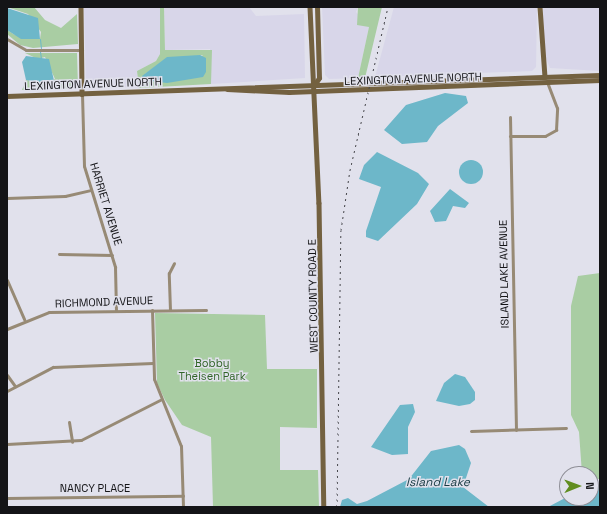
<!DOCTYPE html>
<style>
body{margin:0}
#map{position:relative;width:607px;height:514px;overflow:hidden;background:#e1e1ec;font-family:"Space Grotesk",sans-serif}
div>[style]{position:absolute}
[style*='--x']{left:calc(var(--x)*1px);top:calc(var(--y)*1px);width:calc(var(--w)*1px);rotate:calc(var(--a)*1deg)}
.built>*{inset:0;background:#d8d6e9}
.green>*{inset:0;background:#a9cda3}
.water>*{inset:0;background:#6db7c9}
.round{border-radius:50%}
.stream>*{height:1px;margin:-0.5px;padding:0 0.5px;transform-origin:0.5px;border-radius:0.5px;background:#6db7c9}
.street>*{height:3px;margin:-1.5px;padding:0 1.5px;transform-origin:1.5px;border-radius:1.5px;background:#978a75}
.secondary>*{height:4.5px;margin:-2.25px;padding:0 2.25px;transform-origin:2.25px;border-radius:2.25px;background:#736140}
.rail>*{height:1px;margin-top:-0.5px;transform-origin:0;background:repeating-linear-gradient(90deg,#47474c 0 2px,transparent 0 6px)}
span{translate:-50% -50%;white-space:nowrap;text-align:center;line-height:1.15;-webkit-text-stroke:3px #e1e1ec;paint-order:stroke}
.street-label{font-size:11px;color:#141417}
.park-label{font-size:11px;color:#316528}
.water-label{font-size:12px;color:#173a43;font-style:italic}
.frame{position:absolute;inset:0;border:8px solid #141417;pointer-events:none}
.north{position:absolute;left:559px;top:466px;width:40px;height:40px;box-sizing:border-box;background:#e1e1ec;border:1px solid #8f8f97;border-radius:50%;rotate:89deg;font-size:11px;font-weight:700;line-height:16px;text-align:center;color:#141417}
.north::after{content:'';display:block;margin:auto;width:14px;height:18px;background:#618d20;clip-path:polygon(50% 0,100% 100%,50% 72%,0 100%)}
</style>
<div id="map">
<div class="built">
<i style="clip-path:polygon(84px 7px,160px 7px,160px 54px,156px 61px,137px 71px,139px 88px,86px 86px)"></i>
<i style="clip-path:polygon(164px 7px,249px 7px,256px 16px,304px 14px,305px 78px,211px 84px,210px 49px,165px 50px)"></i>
<i style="clip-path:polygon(322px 7px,358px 7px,356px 12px,369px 27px,358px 78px,329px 79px,325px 75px)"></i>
<i style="clip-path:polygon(394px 7px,537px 7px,536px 67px,532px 71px,375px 77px)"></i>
<i style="clip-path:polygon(543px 7px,600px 7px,600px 71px,550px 68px,544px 54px)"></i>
</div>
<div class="green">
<i style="clip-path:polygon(7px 7px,34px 7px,45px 20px,61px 28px,77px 14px,78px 44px,33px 48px,20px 45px,7px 34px,7px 30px,15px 35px,40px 39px,41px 32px,28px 14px)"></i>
<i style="clip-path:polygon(evenodd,160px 7px,164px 7px,165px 50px,212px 50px,211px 84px,139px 88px,137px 71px,156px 61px,160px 54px,160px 7px,203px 55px,177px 79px,145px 82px,145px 74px,162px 62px,203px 55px)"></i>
<i style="clip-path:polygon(358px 7px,382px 7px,365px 78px,358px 78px,369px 27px,357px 25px)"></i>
<i style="clip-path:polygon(25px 53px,77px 53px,78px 88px,22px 90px,26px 80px,46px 83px,55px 79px,45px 57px,38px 59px)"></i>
<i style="clip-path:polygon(600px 273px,600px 479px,591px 479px,591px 474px,582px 474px,579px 432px,571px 415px,571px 306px,578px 276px)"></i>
<i style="clip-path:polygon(155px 313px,265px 315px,267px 369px,317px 369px,317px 428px,280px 427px,280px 470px,318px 470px,319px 507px,213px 507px,211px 437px,182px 425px,165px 400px,157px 383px)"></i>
</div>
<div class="water">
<i style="clip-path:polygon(7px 8px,38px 18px,40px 39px,21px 39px,7px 30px)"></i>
<i style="clip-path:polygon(200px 55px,206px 58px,206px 72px,203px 77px,167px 83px,143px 80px,142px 76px,167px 57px)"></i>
<i style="clip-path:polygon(26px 56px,49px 59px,55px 85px,26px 80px,22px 62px)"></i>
<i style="clip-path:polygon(445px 93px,466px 96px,468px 103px,438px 126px,427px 142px,402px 144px,384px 130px,406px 105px)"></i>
<i style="clip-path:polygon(377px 152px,418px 173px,429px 184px,417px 204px,378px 241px,366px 237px,366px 231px,381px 187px,359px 179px,364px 165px)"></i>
<i class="round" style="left:459px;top:160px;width:24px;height:24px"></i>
<i style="clip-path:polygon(450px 189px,469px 203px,465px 208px,453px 206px,446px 221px,435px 222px,430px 211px)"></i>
<i style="clip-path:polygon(455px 374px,465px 377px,475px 392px,475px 400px,470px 404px,459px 406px,436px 401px,444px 383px)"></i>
<i style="clip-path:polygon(413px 404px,415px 412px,408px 427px,408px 454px,392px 455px,371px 447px,400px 405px)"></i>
<i style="clip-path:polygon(459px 445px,465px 449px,471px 463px,463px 487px,489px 507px,340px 507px,342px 500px,348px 498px,357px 504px,367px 501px,409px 479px,431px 451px)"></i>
<i style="clip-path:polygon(600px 487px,600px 507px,548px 507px,567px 497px,591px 498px,591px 488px)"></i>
</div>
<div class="stream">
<i style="--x:40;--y:39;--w:9;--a:84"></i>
<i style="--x:40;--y:51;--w:8;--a:83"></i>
</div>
<div class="street">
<i style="--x:7;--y:39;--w:22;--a:30"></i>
<i style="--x:26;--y:50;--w:56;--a:0"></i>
<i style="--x:82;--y:94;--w:72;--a:88.4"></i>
<i style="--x:84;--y:166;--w:106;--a:72.9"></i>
<i style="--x:115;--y:267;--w:43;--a:88.7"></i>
<i style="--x:510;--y:117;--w:313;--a:88.9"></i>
<i style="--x:510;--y:136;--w:35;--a:0"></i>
<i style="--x:545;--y:136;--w:13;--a:-29"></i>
<i style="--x:556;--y:130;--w:22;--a:-87"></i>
<i style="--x:557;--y:108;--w:28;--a:-111"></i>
<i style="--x:7;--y:198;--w:58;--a:-2"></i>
<i style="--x:65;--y:196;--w:26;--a:-13"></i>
<i style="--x:59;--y:254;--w:53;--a:1.1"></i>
<i style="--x:7;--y:280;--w:43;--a:66.4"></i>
<i style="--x:152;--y:310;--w:69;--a:88.3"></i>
<i style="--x:154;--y:379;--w:72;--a:68.1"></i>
<i style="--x:181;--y:446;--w:61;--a:88.1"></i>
<i style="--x:170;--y:310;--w:37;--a:-92"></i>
<i style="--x:169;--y:273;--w:11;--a:-63"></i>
<i style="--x:7;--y:329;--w:45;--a:-22"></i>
<i style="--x:49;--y:312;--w:157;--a:-0.7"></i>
<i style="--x:7;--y:375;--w:14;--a:54"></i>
<i style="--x:7;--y:391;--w:52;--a:-27.6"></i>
<i style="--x:53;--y:367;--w:100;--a:-2.3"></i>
<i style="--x:69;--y:422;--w:20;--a:81"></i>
<i style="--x:471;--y:431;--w:95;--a:-1.8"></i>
<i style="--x:7;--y:444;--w:74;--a:-3.1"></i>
<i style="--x:81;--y:440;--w:89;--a:-26.9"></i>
<i style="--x:7;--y:498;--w:176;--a:-0.7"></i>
</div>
<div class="secondary">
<i style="--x:81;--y:7;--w:87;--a:89.3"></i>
<i style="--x:310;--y:7;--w:196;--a:87.4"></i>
<i style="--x:319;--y:203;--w:304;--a:89.1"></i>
<i style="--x:540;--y:7;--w:70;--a:85.9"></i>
<i style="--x:315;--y:84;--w:7;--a:-56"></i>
<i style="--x:319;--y:78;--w:71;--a:-91.6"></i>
<i style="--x:227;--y:89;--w:62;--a:2.8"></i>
<i style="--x:289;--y:92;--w:311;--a:-2.2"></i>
<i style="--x:7;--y:96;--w:593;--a:-2.03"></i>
</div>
<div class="rail">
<i style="--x:337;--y:507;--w:277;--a:-89.2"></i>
<i style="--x:341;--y:230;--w:61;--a:-81.5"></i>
<i style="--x:350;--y:170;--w:167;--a:-76.9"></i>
</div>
<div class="street-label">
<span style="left:413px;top:79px;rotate:-2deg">LEXINGTON AVENUE NORTH</span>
<span style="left:93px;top:84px;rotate:-2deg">LEXINGTON AVENUE NORTH</span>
<span style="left:106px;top:204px;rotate:73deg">HARRIET AVENUE</span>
<span style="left:504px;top:274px;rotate:-91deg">ISLAND LAKE AVENUE</span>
<span style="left:313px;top:296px;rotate:-91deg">WEST COUNTY ROAD E</span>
<span style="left:104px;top:302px;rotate:-2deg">RICHMOND AVENUE</span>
<span style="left:95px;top:488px">NANCY PLACE</span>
</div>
<div class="park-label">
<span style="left:212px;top:370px">Bobby<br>Theisen Park</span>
</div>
<div class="water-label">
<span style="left:438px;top:483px">Island Lake</span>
</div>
<div class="frame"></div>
<div class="north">N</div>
</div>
